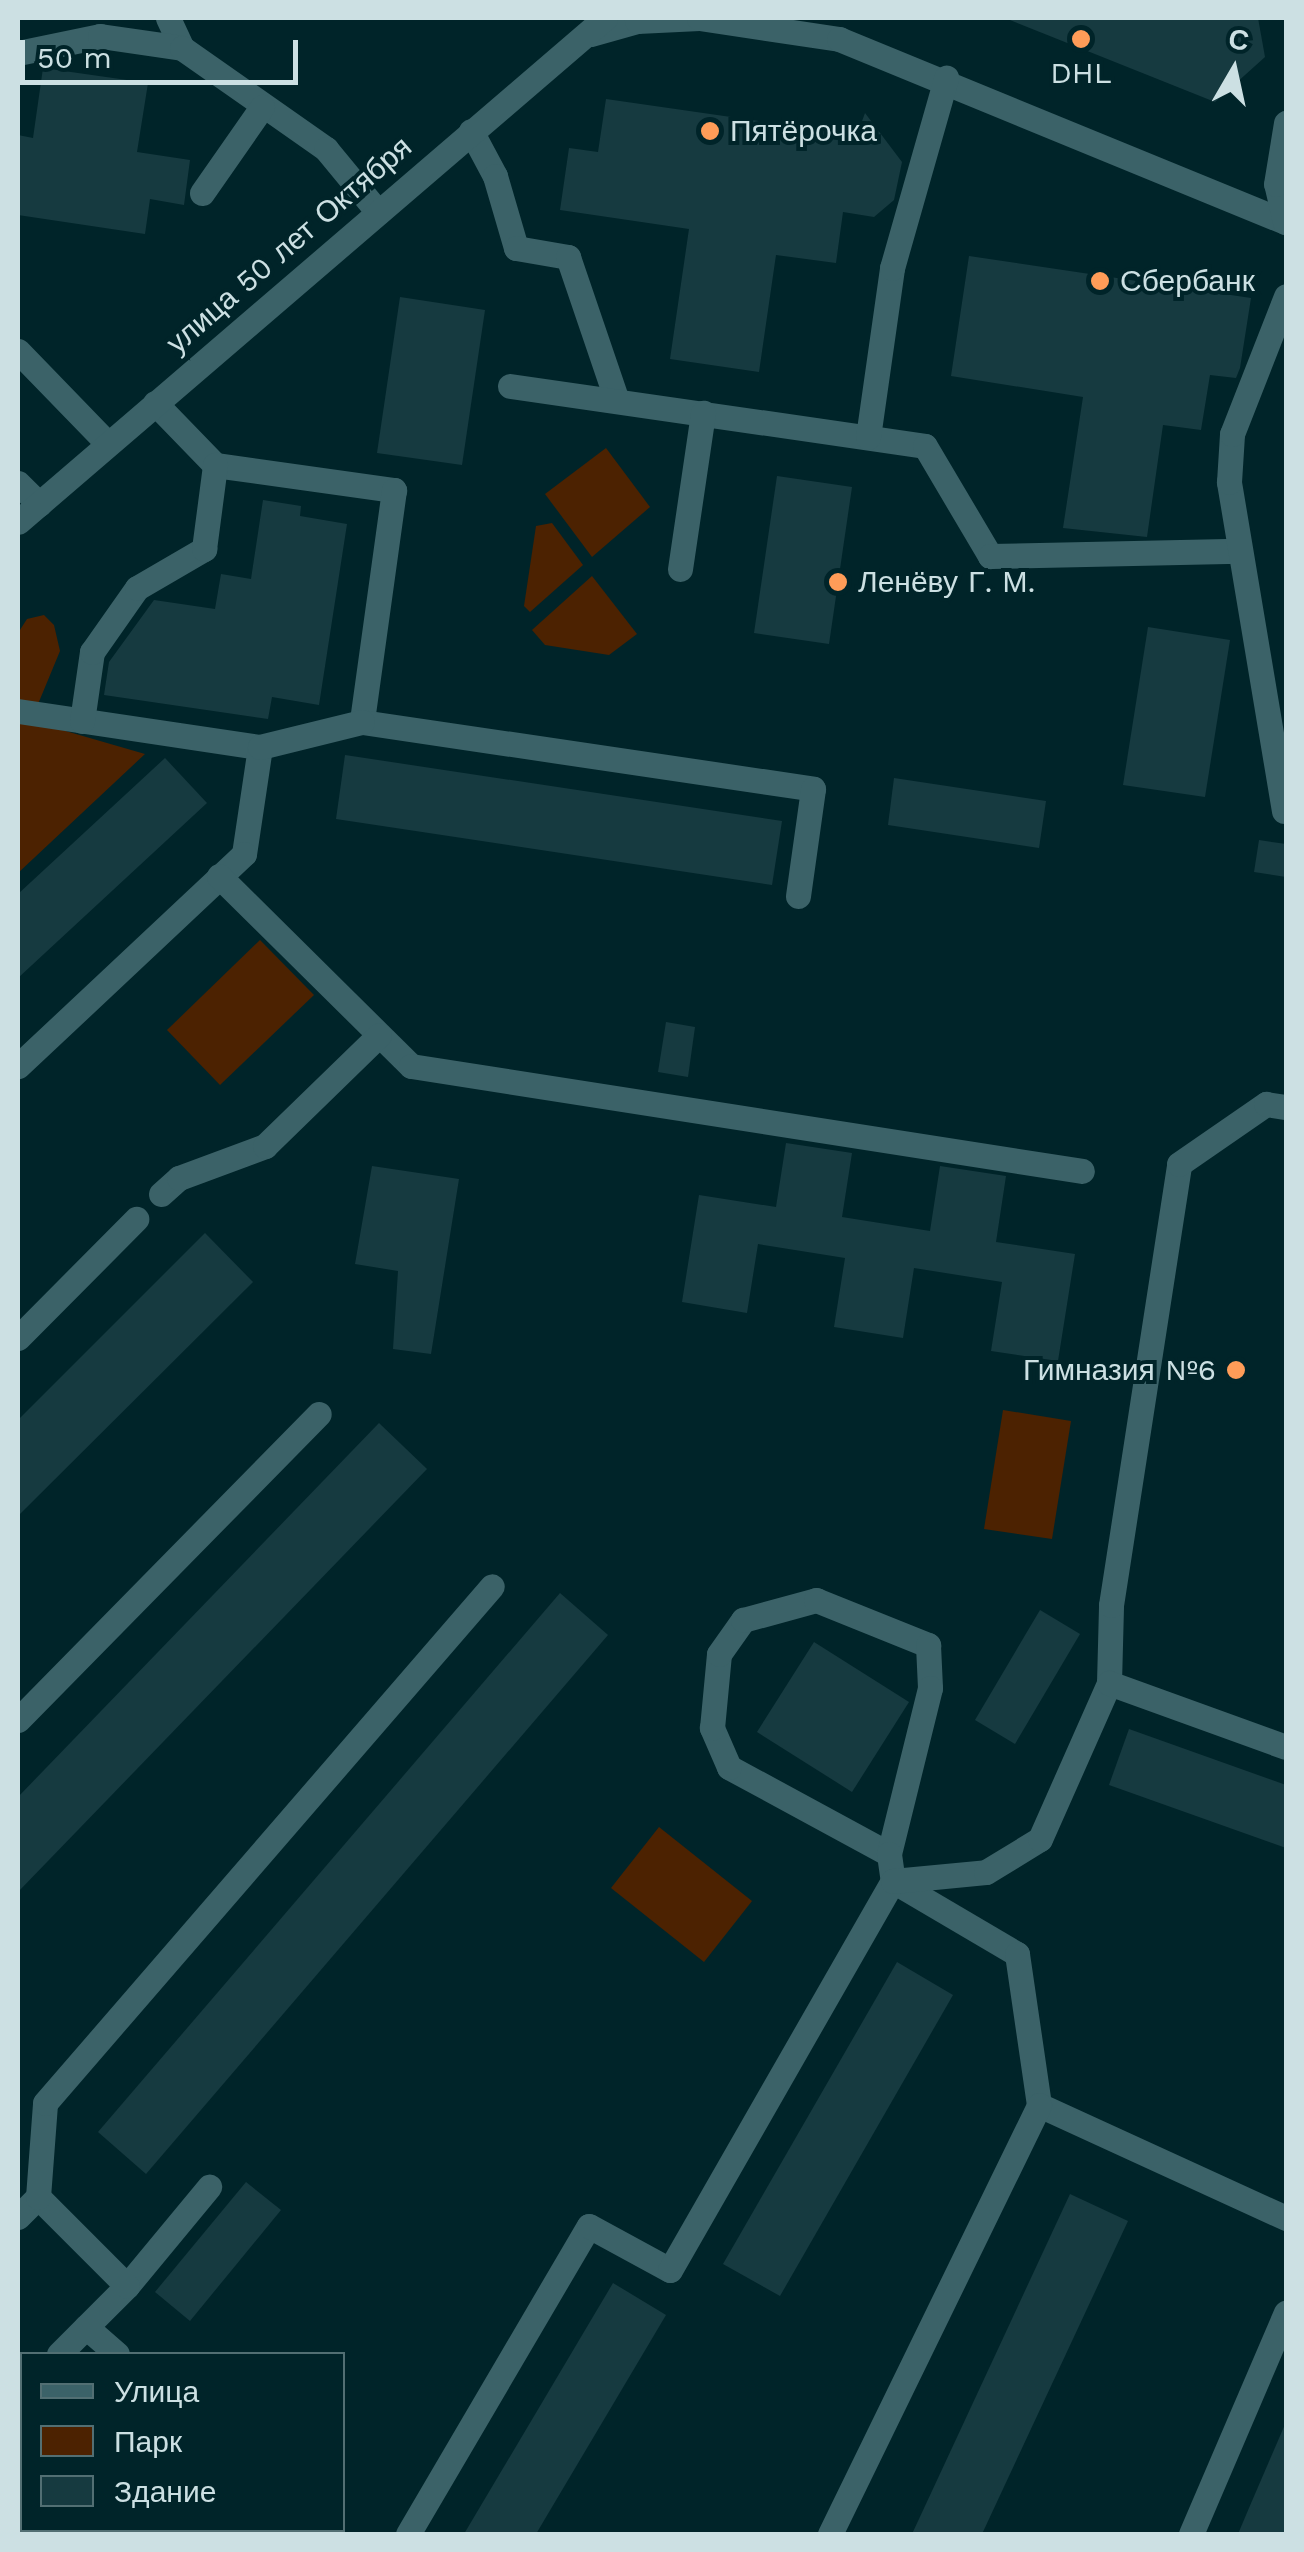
<!DOCTYPE html>
<meta charset="utf-8">
<style>
body{margin:0}
#map{position:relative;width:1304px;height:2552px;overflow:hidden;background:#002429;font-family:"Work Sans",sans-serif}
div>[style]{position:absolute}
[style*='--x']{left:calc(var(--x)*1px);top:calc(var(--y)*1px);width:calc(var(--w)*1px);rotate:calc(var(--a)*1deg)}
.green>*{inset:0;background:#4c2201}
.building>*{inset:0;background:#163a40}
.minor>*{height:25px;margin:-12.5px;padding:0 12.5px;transform-origin:12.5px;border-radius:12.5px;background:#3b6268}
.dots>*{width:28px;height:28px;translate:-50% -50%;box-sizing:border-box;border:5px solid #002429;border-radius:50%}
span{translate:-50% -50%;white-space:nowrap;text-align:center;line-height:1.15;-webkit-text-stroke:8px #002429;paint-order:stroke}
.poi-label{font-size:30px;color:#cce0e3}
.left{translate:0 -50%;text-align:left}
.right{translate:-100% -50%;text-align:right}
.street-label{font-size:30px;color:#cce0e3}
.frame{position:absolute;inset:0;border:20px solid #cce0e3;pointer-events:none}
.legend{position:absolute;left:20px;top:2352px;width:325px;height:180px;box-sizing:border-box;background:#002429;border:2px solid #526f73;margin:0;padding:12px 18px;list-style:none;font-size:30px;color:#cce0e3}
.legend li{display:flex;align-items:center;gap:20px;height:50px}
.legend b{width:50px;border:2px solid #526f73}
.north{position:absolute;left:1184px;top:20px;width:100px;height:100px;-webkit-text-stroke:8px #002429;paint-order:stroke;rotate:9deg;font-size:28px;font-weight:700;line-height:40px;text-align:center;color:#cce0e3}
.north::after{content:'';display:block;margin:auto;width:35px;height:45px;background:#cce0e3;clip-path:polygon(50% 0,100% 100%,50% 72%,0 100%)}
.scale{position:absolute;left:20px;top:40px;width:278px;height:45px;box-sizing:border-box;border:5px solid #cce0e3;border-top:0;padding-left:12px;font-size:30px;line-height:35px;white-space:nowrap;color:#cce0e3;-webkit-text-stroke:8px #002429;paint-order:stroke}
</style>
<div id="map">
<div class="green">
<i style="clip-path:polygon(606px 448px,650px 507px,592px 557px,545px 494px)"></i>
<i style="clip-path:polygon(552px 523px,583px 565px,530px 612px,524px 606px,536px 526px)"></i>
<i style="clip-path:polygon(592px 576px,637px 634px,609px 655px,545px 645px,532px 630px)"></i>
<i style="clip-path:polygon(44px 615px,54px 625px,60px 651px,31px 721px,145px 754px,18px 873px,18px 633px,27px 619px)"></i>
<i style="clip-path:polygon(260px 940px,314px 995px,220px 1085px,167px 1030px)"></i>
<i style="clip-path:polygon(1003px 1410px,1071px 1421px,1052px 1539px,984px 1529px)"></i>
<i style="clip-path:polygon(659px 1827px,752px 1901px,704px 1962px,611px 1888px)"></i>
</div>
<div class="building">
<i style="clip-path:polygon(1005px 18px,1258px 18px,1265px 57px,1215px 102px)"></i>
<i style="clip-path:polygon(43px 68px,148px 83px,137px 152px,190px 160px,184px 205px,150px 199px,145px 234px,18px 215px,18px 135px,33px 138px)"></i>
<i style="clip-path:polygon(606px 99px,857px 135px,865px 113px,902px 162px,894px 200px,874px 217px,843px 212px,836px 263px,776px 255px,759px 372px,670px 359px,689px 229px,560px 210px,569px 148px,598px 152px)"></i>
<i style="clip-path:polygon(969px 256px,1251px 298px,1240px 368px,1236px 378px,1210px 375px,1201px 430px,1163px 425px,1147px 537px,1063px 528px,1083px 397px,951px 376px)"></i>
<i style="clip-path:polygon(400px 297px,485px 310px,462px 465px,377px 453px)"></i>
<i style="clip-path:polygon(777px 476px,852px 487px,829px 644px,754px 633px)"></i>
<i style="clip-path:polygon(263px 500px,301px 506px,300px 516px,347px 524px,319px 705px,272px 697px,268px 719px,104px 695px,109px 662px,154px 600px,215px 609px,221px 574px,251px 579px)"></i>
<i style="clip-path:polygon(1148px 627px,1230px 640px,1205px 797px,1123px 785px)"></i>
<i style="clip-path:polygon(345px 755px,782px 821px,772px 885px,336px 819px)"></i>
<i style="clip-path:polygon(165px 758px,207px 803px,18px 978px,18px 894px)"></i>
<i style="clip-path:polygon(894px 778px,1046px 801px,1039px 848px,888px 825px)"></i>
<i style="clip-path:polygon(1259px 840px,1286px 844px,1286px 877px,1254px 872px)"></i>
<i style="clip-path:polygon(666px 1022px,695px 1027px,688px 1077px,658px 1072px)"></i>
<i style="clip-path:polygon(786px 1143px,852px 1153px,842px 1217px,930px 1231px,940px 1166px,1006px 1176px,996px 1242px,1075px 1254px,1058px 1361px,991px 1351px,1002px 1282px,914px 1268px,903px 1338px,834px 1327px,845px 1258px,758px 1244px,747px 1313px,682px 1302px,699px 1195px,776px 1207px)"></i>
<i style="clip-path:polygon(372px 1166px,459px 1179px,431px 1354px,393px 1349px,398px 1271px,355px 1264px)"></i>
<i style="clip-path:polygon(205px 1233px,253px 1282px,18px 1516px,18px 1420px)"></i>
<i style="clip-path:polygon(379px 1423px,427px 1469px,18px 1892px,18px 1797px)"></i>
<i style="clip-path:polygon(560px 1593px,608px 1635px,146px 2174px,98px 2132px)"></i>
<i style="clip-path:polygon(1040px 1610px,1080px 1634px,1015px 1744px,975px 1720px)"></i>
<i style="clip-path:polygon(814px 1642px,909px 1702px,852px 1792px,757px 1732px)"></i>
<i style="clip-path:polygon(1129px 1729px,1286px 1785px,1286px 1848px,1109px 1785px)"></i>
<i style="clip-path:polygon(897px 1962px,953px 1995px,780px 2296px,723px 2264px)"></i>
<i style="clip-path:polygon(246px 2182px,281px 2210px,190px 2321px,155px 2292px)"></i>
<i style="clip-path:polygon(1070px 2194px,1128px 2221px,982px 2534px,912px 2534px)"></i>
<i style="clip-path:polygon(613px 2283px,666px 2315px,536px 2534px,464px 2534px)"></i>
<i style="clip-path:polygon(1286px 2422px,1286px 2534px,1238px 2534px,1249px 2508px)"></i>
</div>
<div class="minor">
<i style="--x:168;--y:18;--w:33;--a:65"></i>
<i style="--x:591;--y:34;--w:48;--a:-15.8"></i>
<i style="--x:637;--y:21;--w:62;--a:-2.8"></i>
<i style="--x:699;--y:18;--w:142;--a:8.5"></i>
<i style="--x:839;--y:39;--w:483;--a:22.3"></i>
<i style="--x:18;--y:53;--w:84;--a:-11.7"></i>
<i style="--x:100;--y:36;--w:83;--a:8.3"></i>
<i style="--x:182;--y:48;--w:176;--a:35"></i>
<i style="--x:326;--y:149;--w:82;--a:50.5"></i>
<i style="--x:471;--y:131;--w:51;--a:61.9"></i>
<i style="--x:495;--y:176;--w:75;--a:73.7"></i>
<i style="--x:516;--y:248;--w:53;--a:9.8"></i>
<i style="--x:568;--y:257;--w:152;--a:71.2"></i>
<i style="--x:202;--y:193;--w:105;--a:-55.1"></i>
<i style="--x:1285;--y:222;--w:39;--a:-103"></i>
<i style="--x:1276;--y:184;--w:62;--a:-80.7"></i>
<i style="--x:18;--y:351;--w:129;--a:45.9"></i>
<i style="--x:510;--y:386;--w:419;--a:8.2"></i>
<i style="--x:925;--y:446;--w:128;--a:59.4"></i>
<i style="--x:990;--y:556;--w:249;--a:-1.2"></i>
<i style="--x:155;--y:403;--w:86;--a:45.9"></i>
<i style="--x:215;--y:465;--w:181;--a:8"></i>
<i style="--x:394;--y:490;--w:234;--a:97.9"></i>
<i style="--x:362;--y:722;--w:456;--a:8.4"></i>
<i style="--x:813;--y:789;--w:108;--a:98"></i>
<i style="--x:868;--y:437;--w:171;--a:-81.9"></i>
<i style="--x:892;--y:268;--w:198;--a:-74.1"></i>
<i style="--x:18;--y:483;--w:30;--a:45"></i>
<i style="--x:18;--y:522;--w:774;--a:-40.65"></i>
<i style="--x:680;--y:569;--w:158;--a:-81.6"></i>
<i style="--x:18;--y:711;--w:245;--a:8.5"></i>
<i style="--x:260;--y:747;--w:108;--a:98.5"></i>
<i style="--x:244;--y:854;--w:310;--a:136.8"></i>
<i style="--x:82;--y:721;--w:70;--a:-81.8"></i>
<i style="--x:92;--y:652;--w:78;--a:-54.9"></i>
<i style="--x:137;--y:588;--w:78;--a:-30.2"></i>
<i style="--x:204;--y:549;--w:85;--a:-82.5"></i>
<i style="--x:260;--y:747;--w:105;--a:-13.8"></i>
<i style="--x:1284;--y:811;--w:334;--a:-99.5"></i>
<i style="--x:1229;--y:482;--w:48;--a:-86.4"></i>
<i style="--x:1232;--y:434;--w:148;--a:-68.6"></i>
<i style="--x:219;--y:876;--w:270;--a:44.7"></i>
<i style="--x:411;--y:1066;--w:679;--a:8.89"></i>
<i style="--x:161;--y:1194;--w:24;--a:-42"></i>
<i style="--x:179;--y:1178;--w:92;--a:-20.4"></i>
<i style="--x:265;--y:1146;--w:159;--a:-44.2"></i>
<i style="--x:18;--y:1338;--w:168;--a:-45.2"></i>
<i style="--x:1109;--y:1683;--w:78;--a:-88.5"></i>
<i style="--x:1111;--y:1605;--w:446;--a:-81.2"></i>
<i style="--x:1179;--y:1164;--w:106;--a:-34.6"></i>
<i style="--x:1266;--y:1104;--w:20;--a:9"></i>
<i style="--x:18;--y:1720;--w:429;--a:-45.5"></i>
<i style="--x:889;--y:1854;--w:182;--a:-151.5"></i>
<i style="--x:729;--y:1767;--w:43;--a:-113.6"></i>
<i style="--x:712;--y:1728;--w:74;--a:-84.6"></i>
<i style="--x:719;--y:1654;--w:42;--a:-54.8"></i>
<i style="--x:743;--y:1620;--w:76;--a:-15.3"></i>
<i style="--x:816;--y:1600;--w:121;--a:21.9"></i>
<i style="--x:928;--y:1645;--w:43;--a:87.3"></i>
<i style="--x:930;--y:1688;--w:171;--a:103.9"></i>
<i style="--x:889;--y:1854;--w:27;--a:82"></i>
<i style="--x:893;--y:1881;--w:144;--a:30.5"></i>
<i style="--x:1017;--y:1954;--w:153;--a:81.7"></i>
<i style="--x:1039;--y:2105;--w:272;--a:24.6"></i>
<i style="--x:18;--y:2217;--w:28;--a:-45"></i>
<i style="--x:127;--y:2286;--w:129;--a:-50.4"></i>
<i style="--x:86;--y:2327;--w:41;--a:41.1"></i>
<i style="--x:59;--y:2354;--w:96;--a:-45"></i>
<i style="--x:127;--y:2286;--w:126;--a:-135"></i>
<i style="--x:38;--y:2197;--w:94;--a:-85.7"></i>
<i style="--x:45;--y:2103;--w:683;--a:-49.15"></i>
<i style="--x:18;--y:2397;--w:6;--a:-51"></i>
<i style="--x:323;--y:2530;--w:8;--a:30"></i>
<i style="--x:408;--y:2534;--w:357;--a:-59.6"></i>
<i style="--x:589;--y:2226;--w:92;--a:28.5"></i>
<i style="--x:670;--y:2270;--w:448;--a:-60.2"></i>
<i style="--x:893;--y:1881;--w:93;--a:-5.5"></i>
<i style="--x:986;--y:1872;--w:63;--a:-31.4"></i>
<i style="--x:1040;--y:1839;--w:171;--a:-66.1"></i>
<i style="--x:1109;--y:1683;--w:188;--a:19.9"></i>
<i style="--x:830;--y:2534;--w:477;--a:-64"></i>
<i style="--x:1191;--y:2534;--w:241;--a:-66.8"></i>
</div>
<div class="dots">
<i style="left:1081px;top:39px;background:#fe9c58"></i>
<i style="left:710px;top:131px;background:#fe9c58"></i>
<i style="left:1100px;top:281px;background:#fe9c58"></i>
<i style="left:838px;top:582px;background:#fe9c58"></i>
<i style="left:1236px;top:1370px;background:#fe9c58"></i>
</div>
<div class="poi-label">
<span style="left:1081px;top:73px">DHL</span>
<span class="left" style="left:730px;top:131px">Пятёрочка</span>
<span class="left" style="left:1120px;top:281px">Сбербанк</span>
<span class="left" style="left:858px;top:582px">Ленёву Г. М.</span>
<span class="right" style="left:1216px;top:1370px">Гимназия №6</span>
</div>
<div class="street-label">
<span style="left:289px;top:245px;rotate:-41deg">улица 50 лет Октября</span>
</div>
<div class="frame"></div>
<ul class="legend">
<li><b style="height:12px;background:#3b6268"></b>Улица</li>
<li><b style="height:28px;background:#4c2201"></b>Парк</li>
<li><b style="height:28px;background:#163a40"></b>Здание</li>
</ul>
<div class="north">С</div>
<div class="scale">50 m</div>
</div>
